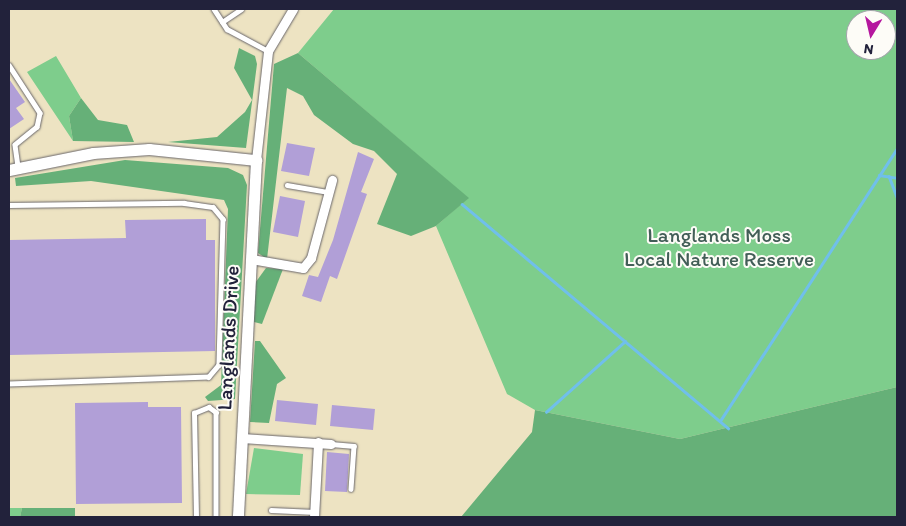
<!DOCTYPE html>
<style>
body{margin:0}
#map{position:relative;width:906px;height:526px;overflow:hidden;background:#ede3c2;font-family:Itim,sans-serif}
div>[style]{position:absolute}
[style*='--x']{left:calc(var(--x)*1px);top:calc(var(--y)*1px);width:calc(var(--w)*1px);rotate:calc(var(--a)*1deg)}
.green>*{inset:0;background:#7ecd8c}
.forest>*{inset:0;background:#66b078}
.stream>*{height:2.5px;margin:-1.25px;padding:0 1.25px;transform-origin:1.25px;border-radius:1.25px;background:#70bfeb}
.building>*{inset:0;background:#b19fd7}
.roads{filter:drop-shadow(0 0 1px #69666a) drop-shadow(0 0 1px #69666a)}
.service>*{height:4.5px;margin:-2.25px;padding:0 2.25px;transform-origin:2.25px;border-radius:2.25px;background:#fff}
.minor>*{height:9px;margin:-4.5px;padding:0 4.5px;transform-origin:4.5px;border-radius:4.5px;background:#fff}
.tertiary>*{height:11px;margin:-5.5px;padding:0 5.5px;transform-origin:5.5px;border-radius:5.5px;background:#fff}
span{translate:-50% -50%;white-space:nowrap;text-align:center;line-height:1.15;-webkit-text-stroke:4px #fdfcf7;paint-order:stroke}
.park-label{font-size:21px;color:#425e57}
.street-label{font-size:21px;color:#22223b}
.frame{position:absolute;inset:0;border:10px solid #22223b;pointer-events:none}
.north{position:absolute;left:846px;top:10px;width:50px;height:50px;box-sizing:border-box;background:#fdfcf7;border:1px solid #a5a5ac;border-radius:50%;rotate:189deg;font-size:14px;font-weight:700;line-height:20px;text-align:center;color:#22223b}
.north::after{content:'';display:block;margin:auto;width:18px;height:22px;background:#b5179e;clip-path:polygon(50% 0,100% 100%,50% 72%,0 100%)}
</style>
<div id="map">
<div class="green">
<i style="clip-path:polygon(evenodd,334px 9px,897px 9px,897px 387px,680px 439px,535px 410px,507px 394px,436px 226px,468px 198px,298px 53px,334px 9px,856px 20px,886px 20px,886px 50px,856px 50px,856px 20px)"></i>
<i style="clip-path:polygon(56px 56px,81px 98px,69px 116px,73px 141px,27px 72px)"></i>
<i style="clip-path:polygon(254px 448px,303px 454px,300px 495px,246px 494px)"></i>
<i style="clip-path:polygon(9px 508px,22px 508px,20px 517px,9px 517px)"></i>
</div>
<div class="forest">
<i style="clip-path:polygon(239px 48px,255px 56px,257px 64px,246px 148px,168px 142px,217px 137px,245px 112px,252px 100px,234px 68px)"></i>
<i style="clip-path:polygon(298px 53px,469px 198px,436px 226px,411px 236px,377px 224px,397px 174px,374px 151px,353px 144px,314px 115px,303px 96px,287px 88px,267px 259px,258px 253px,274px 64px)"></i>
<i style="clip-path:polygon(81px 98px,98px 120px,127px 125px,134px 142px,73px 141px,69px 116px)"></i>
<i style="clip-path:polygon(125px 160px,228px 168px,243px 175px,247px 185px,235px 399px,208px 401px,205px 397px,221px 385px,228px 209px,224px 200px,91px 181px,16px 186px,15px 178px)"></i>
<i style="clip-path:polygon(266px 268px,283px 269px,262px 324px,254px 322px,253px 286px)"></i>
<i style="clip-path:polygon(255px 341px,260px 341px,286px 378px,277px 384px,269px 423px,250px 422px)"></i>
<i style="clip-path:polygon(897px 387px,897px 517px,461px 517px,532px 432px,535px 410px,680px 439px)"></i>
<i style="clip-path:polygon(22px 508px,75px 508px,75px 517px,20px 517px)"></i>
</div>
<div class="stream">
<i style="--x:879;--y:175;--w:18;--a:9"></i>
<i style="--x:889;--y:176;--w:22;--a:69"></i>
<i style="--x:462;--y:204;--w:348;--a:40.1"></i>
<i style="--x:546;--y:412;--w:106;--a:-41.9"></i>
<i style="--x:720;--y:421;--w:325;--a:-57"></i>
</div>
<div class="building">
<i style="clip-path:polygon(9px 79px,25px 102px,16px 108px,24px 119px,9px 129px)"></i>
<i style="clip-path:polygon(287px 143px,315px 148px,309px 176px,281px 171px)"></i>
<i style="clip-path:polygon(358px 152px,374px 159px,361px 192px,367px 194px,337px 279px,330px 276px,321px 302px,302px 296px,309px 275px,318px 277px,333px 240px)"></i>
<i style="clip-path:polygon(280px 196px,305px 201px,298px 237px,273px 232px)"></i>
<i style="clip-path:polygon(206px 219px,206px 240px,215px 240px,215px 351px,9px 355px,9px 240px,126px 238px,125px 220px)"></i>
<i style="clip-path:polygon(277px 400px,318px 404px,316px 425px,275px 421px)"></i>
<i style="clip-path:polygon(148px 402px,148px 407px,181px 407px,182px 503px,76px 504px,75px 403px)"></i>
<i style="clip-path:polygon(332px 405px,375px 409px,373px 430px,330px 426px)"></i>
<i style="clip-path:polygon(327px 452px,349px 454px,347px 492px,325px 491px)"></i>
</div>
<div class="roads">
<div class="service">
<i style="--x:214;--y:9;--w:24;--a:57"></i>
<i style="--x:227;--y:29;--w:47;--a:28.2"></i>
<i style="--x:222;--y:22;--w:23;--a:-34"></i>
<i style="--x:9;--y:65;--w:57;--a:57.1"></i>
<i style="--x:40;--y:113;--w:14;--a:102"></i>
<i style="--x:37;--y:127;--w:28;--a:141"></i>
<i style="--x:15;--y:145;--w:22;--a:82"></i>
<i style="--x:287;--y:185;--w:42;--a:9.7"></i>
<i style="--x:9;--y:205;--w:175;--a:-0.7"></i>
<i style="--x:184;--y:203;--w:29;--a:8"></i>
<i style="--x:213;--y:207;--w:16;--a:50"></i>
<i style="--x:223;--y:219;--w:146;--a:91.6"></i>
<i style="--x:219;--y:365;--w:16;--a:130"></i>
<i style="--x:209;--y:377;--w:200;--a:178"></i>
<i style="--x:331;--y:444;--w:23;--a:5"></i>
<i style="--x:354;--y:446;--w:43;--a:94"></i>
<i style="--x:271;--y:510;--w:44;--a:2.6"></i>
<i style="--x:196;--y:517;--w:104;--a:-91.1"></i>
<i style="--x:194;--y:413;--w:16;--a:-22"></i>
<i style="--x:209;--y:407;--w:9;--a:36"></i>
<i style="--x:216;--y:412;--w:105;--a:90"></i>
</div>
<div class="minor">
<i style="--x:256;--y:160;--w:110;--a:-83.7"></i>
<i style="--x:268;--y:51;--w:49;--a:-59.2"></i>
<i style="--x:251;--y:259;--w:53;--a:9.8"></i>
<i style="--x:303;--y:268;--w:13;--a:-51"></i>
<i style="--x:311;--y:258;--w:81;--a:-74.9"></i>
<i style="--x:242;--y:438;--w:89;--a:3.9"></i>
<i style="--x:314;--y:517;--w:75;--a:-86.9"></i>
</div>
<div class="tertiary">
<i style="--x:9;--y:170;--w:86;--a:-11.4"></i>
<i style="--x:93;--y:153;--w:56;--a:-4.1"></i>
<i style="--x:149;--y:149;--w:108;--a:5.9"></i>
<i style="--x:256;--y:160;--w:357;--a:92.9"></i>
</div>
</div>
<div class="park-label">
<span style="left:719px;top:247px">Langlands Moss<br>Local Nature Reserve</span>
</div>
<div class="street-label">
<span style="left:228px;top:338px;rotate:-87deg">Langlands Drive</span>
</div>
<div class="frame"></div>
<div class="north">N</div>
</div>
